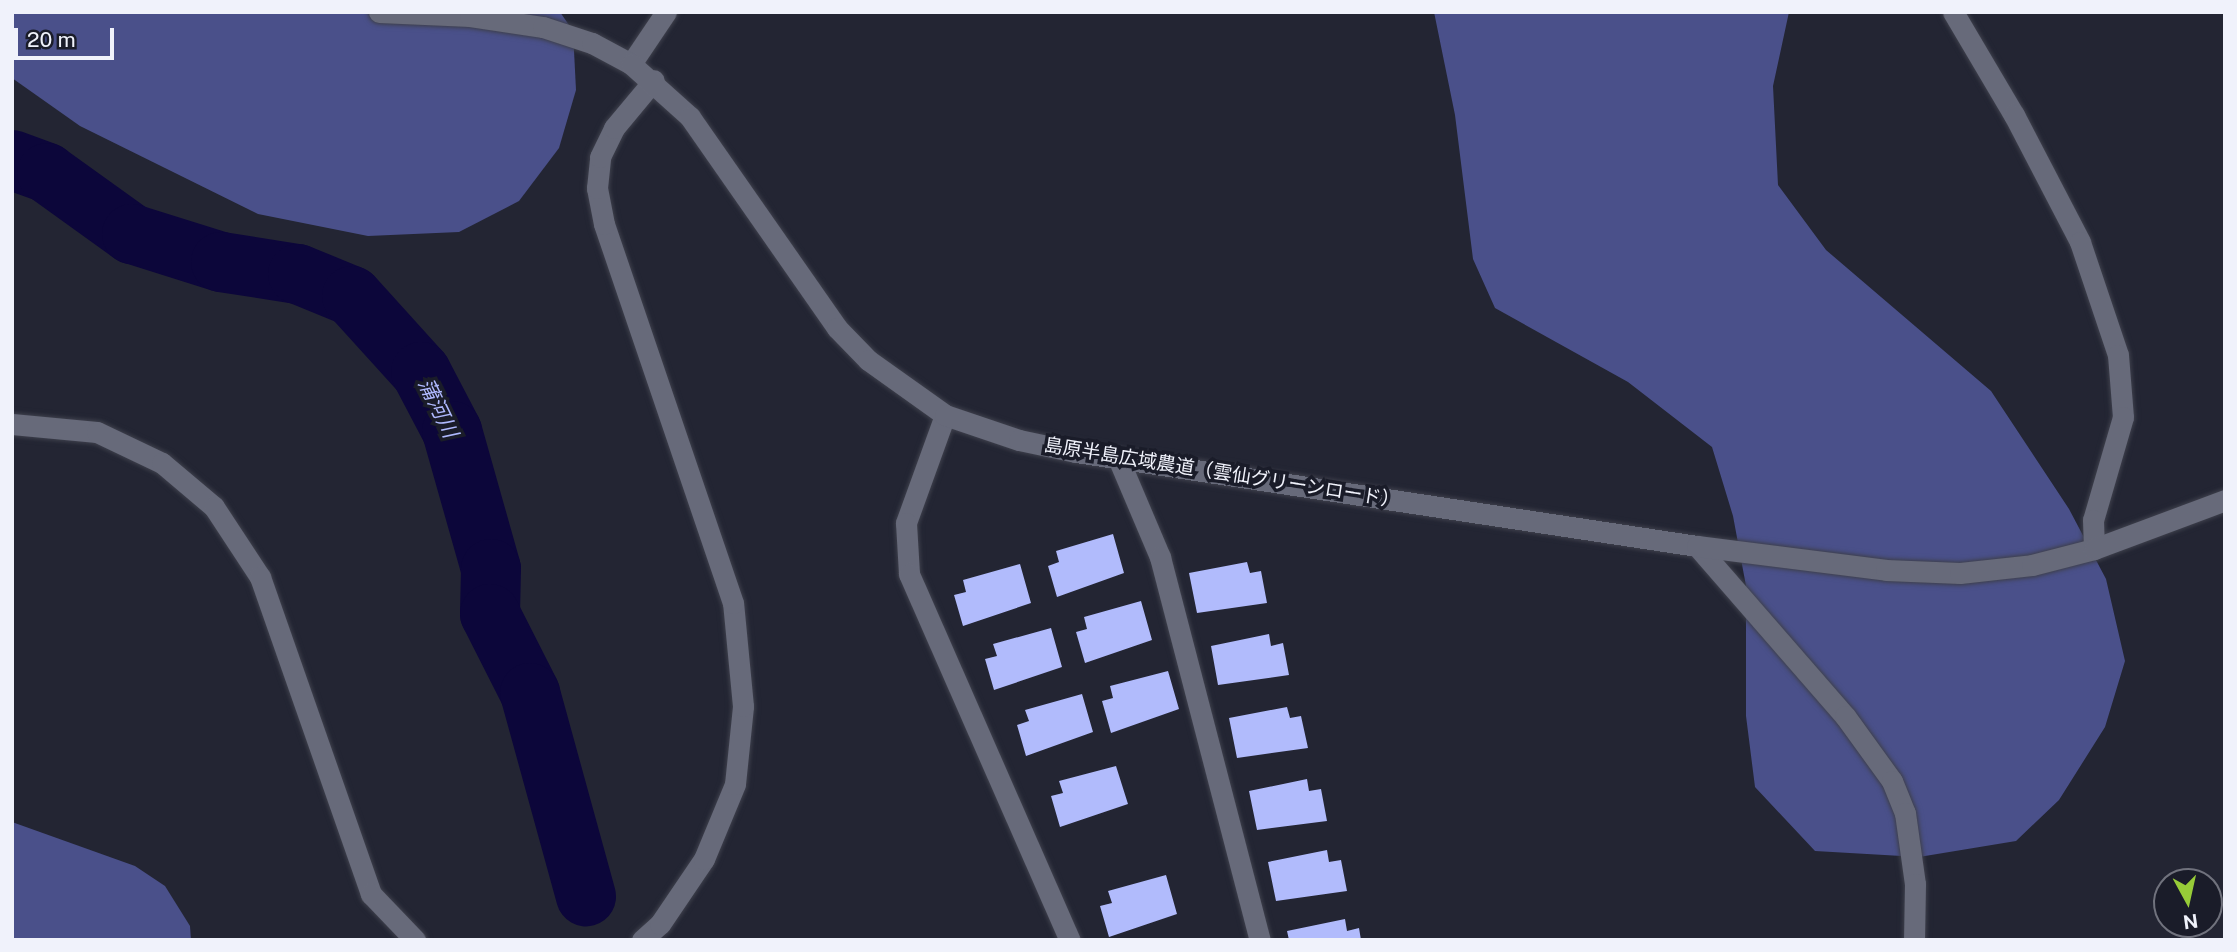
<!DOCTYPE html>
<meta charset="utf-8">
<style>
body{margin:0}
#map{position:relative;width:2237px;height:952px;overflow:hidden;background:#232533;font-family:"Public Sans","Noto Sans JP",sans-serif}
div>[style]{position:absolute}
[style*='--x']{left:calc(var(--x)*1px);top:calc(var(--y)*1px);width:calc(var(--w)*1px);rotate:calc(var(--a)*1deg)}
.forest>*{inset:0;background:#4a508a}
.river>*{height:60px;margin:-30px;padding:0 30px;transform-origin:30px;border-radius:30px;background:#0c063a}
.building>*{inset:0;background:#b1bbfc}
.roads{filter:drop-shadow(0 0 2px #3e404c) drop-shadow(0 0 2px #3e404c)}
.street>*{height:21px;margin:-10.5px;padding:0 10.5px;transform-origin:10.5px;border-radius:10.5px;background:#676a7a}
.secondary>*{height:21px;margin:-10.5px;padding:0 10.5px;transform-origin:10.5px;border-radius:10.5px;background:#676a7a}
span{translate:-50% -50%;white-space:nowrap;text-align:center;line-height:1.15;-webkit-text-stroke:7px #1a1c29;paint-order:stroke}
.street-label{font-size:19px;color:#f0f2fb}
.water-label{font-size:21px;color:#afb9fe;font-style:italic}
.frame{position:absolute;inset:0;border:14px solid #f0f2fb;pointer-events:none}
.north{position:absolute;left:2153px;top:868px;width:70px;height:70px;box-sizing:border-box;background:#1a1c29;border:2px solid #70727d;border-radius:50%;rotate:172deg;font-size:19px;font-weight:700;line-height:28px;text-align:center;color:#f0f2fb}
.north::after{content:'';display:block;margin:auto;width:24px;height:32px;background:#97cc38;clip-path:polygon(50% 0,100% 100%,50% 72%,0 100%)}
.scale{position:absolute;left:14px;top:28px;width:100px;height:32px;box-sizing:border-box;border:4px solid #f0f2fb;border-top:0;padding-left:9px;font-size:21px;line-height:24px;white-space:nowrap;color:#f0f2fb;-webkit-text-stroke:5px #1a1c29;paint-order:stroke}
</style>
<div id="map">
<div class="forest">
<i style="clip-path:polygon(12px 12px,560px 12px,573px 31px,576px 90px,559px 148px,519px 201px,459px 232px,368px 236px,258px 214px,80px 126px,12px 78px)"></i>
<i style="clip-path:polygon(1434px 12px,1789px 12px,1773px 86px,1778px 185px,1826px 250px,1991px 391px,2069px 509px,2106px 579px,2125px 661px,2105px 727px,2059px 800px,2016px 841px,1919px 857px,1815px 851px,1755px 787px,1746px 716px,1746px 586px,1733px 516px,1712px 447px,1628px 382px,1495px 308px,1473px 259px,1455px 115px)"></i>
<i style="clip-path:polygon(12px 822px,135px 866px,165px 886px,190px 926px,191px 940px,12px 940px)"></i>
</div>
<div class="river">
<i style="--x:12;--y:160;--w:37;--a:20"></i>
<i style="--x:47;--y:173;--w:105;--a:35.7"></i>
<i style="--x:132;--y:234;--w:93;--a:17.5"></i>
<i style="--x:221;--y:262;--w:78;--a:8.9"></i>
<i style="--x:298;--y:274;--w:58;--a:22.2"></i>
<i style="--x:352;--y:296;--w:103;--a:47.8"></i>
<i style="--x:421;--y:372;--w:67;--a:62.3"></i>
<i style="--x:452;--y:431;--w:143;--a:74.2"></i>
<i style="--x:491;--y:569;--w:45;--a:91.3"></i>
<i style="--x:490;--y:614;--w:89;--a:63.1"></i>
<i style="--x:530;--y:693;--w:211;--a:74.6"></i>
</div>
<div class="building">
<i style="clip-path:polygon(1113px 534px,1124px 573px,1057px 597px,1048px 566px,1059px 562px,1056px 551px)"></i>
<i style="clip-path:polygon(1247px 562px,1250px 573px,1261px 571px,1267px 603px,1197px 613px,1189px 573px)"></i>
<i style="clip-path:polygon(1020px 564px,1031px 603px,963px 626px,954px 595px,966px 592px,963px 580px)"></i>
<i style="clip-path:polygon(1141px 601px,1152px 640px,1085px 663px,1076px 632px,1087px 629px,1084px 617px)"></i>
<i style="clip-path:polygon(1051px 628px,1062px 667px,994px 690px,985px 659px,997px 656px,993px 644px)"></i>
<i style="clip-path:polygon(1269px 634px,1271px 646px,1283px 643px,1289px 675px,1218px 685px,1211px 646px)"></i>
<i style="clip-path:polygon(1168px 671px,1179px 709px,1111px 733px,1102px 701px,1113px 698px,1110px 686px)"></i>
<i style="clip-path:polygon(1082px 694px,1093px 732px,1026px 756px,1017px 725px,1029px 721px,1025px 710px)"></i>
<i style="clip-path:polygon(1287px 707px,1290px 718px,1301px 716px,1308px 748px,1237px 758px,1229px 718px)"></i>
<i style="clip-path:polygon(1116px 766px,1128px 804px,1060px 827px,1051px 796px,1063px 793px,1059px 781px)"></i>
<i style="clip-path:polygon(1307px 779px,1309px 791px,1321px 789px,1327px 821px,1257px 830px,1249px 791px)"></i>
<i style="clip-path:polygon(1327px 850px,1329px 862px,1341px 860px,1347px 891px,1276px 901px,1268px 862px)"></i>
<i style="clip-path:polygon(1166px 875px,1177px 914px,1109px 937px,1100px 906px,1112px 903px,1108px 891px)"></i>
<i style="clip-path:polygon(1345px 919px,1347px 931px,1359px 928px,1361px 940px,1289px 940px,1287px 931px)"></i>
</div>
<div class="roads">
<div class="street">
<i style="--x:1953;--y:12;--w:120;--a:59.4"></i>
<i style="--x:2014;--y:115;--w:143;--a:62.5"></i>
<i style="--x:2080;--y:242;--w:119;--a:71.4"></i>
<i style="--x:2118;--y:355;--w:62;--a:85.4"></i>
<i style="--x:2123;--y:417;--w:107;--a:106.2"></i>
<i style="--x:2093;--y:520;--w:29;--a:88"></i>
<i style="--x:631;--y:64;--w:63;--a:-56.1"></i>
<i style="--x:945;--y:415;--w:115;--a:109.9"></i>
<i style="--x:906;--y:523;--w:51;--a:86.6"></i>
<i style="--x:909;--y:574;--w:400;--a:66.3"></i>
<i style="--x:12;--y:424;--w:85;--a:5.4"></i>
<i style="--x:97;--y:432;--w:72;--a:25.5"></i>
<i style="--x:162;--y:463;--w:68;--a:40.2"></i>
<i style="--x:214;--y:507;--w:84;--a:56.7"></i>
<i style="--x:260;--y:577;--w:336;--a:70.7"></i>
<i style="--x:371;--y:894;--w:64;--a:46.3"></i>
<i style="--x:1118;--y:458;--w:108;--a:67"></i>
<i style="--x:1160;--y:557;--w:396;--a:75.4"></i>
<i style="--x:1697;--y:546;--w:225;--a:49"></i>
<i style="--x:1845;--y:716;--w:80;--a:54.1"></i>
<i style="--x:1892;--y:781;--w:35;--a:68"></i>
<i style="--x:1905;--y:813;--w:72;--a:82"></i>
<i style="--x:1915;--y:884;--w:56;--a:91"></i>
<i style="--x:642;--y:940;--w:24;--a:-42"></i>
<i style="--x:660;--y:924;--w:78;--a:-55.9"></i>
<i style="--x:704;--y:859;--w:81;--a:-67.5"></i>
<i style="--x:735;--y:784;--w:78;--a:-84.1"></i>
<i style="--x:743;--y:706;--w:103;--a:-95.5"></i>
<i style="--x:733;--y:603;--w:400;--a:-108.8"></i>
<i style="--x:604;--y:224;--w:37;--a:-101"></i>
<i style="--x:597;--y:188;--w:31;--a:-84"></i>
<i style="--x:600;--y:157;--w:32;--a:-64"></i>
<i style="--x:614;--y:128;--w:62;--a:-50.2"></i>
</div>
<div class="secondary">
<i style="--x:379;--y:12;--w:91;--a:2.5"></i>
<i style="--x:470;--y:16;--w:74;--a:8.6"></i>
<i style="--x:543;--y:27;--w:52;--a:18.1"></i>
<i style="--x:592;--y:43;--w:44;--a:28.3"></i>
<i style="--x:631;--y:64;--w:79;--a:41.9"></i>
<i style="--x:690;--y:117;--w:257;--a:55.1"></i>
<i style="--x:837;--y:328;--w:45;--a:45.9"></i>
<i style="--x:868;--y:360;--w:95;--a:35.5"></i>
<i style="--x:945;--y:415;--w:78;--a:18.7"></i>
<i style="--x:1019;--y:440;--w:58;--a:11.9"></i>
<i style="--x:1076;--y:452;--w:628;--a:8.61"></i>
<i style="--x:1697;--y:546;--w:191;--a:7.2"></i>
<i style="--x:1886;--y:570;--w:74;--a:2.3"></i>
<i style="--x:1960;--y:573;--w:72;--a:-6.3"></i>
<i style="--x:2032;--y:565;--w:64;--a:-14.5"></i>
<i style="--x:2094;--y:549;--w:140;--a:-20.5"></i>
</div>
</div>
<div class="street-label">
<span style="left:1222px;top:473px;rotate:9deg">島原半島広域農道（雲仙グリーンロード）</span>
</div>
<div class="water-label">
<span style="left:438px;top:408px;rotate:64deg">蒲河川</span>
</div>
<div class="frame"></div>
<div class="north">N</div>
<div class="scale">20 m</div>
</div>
